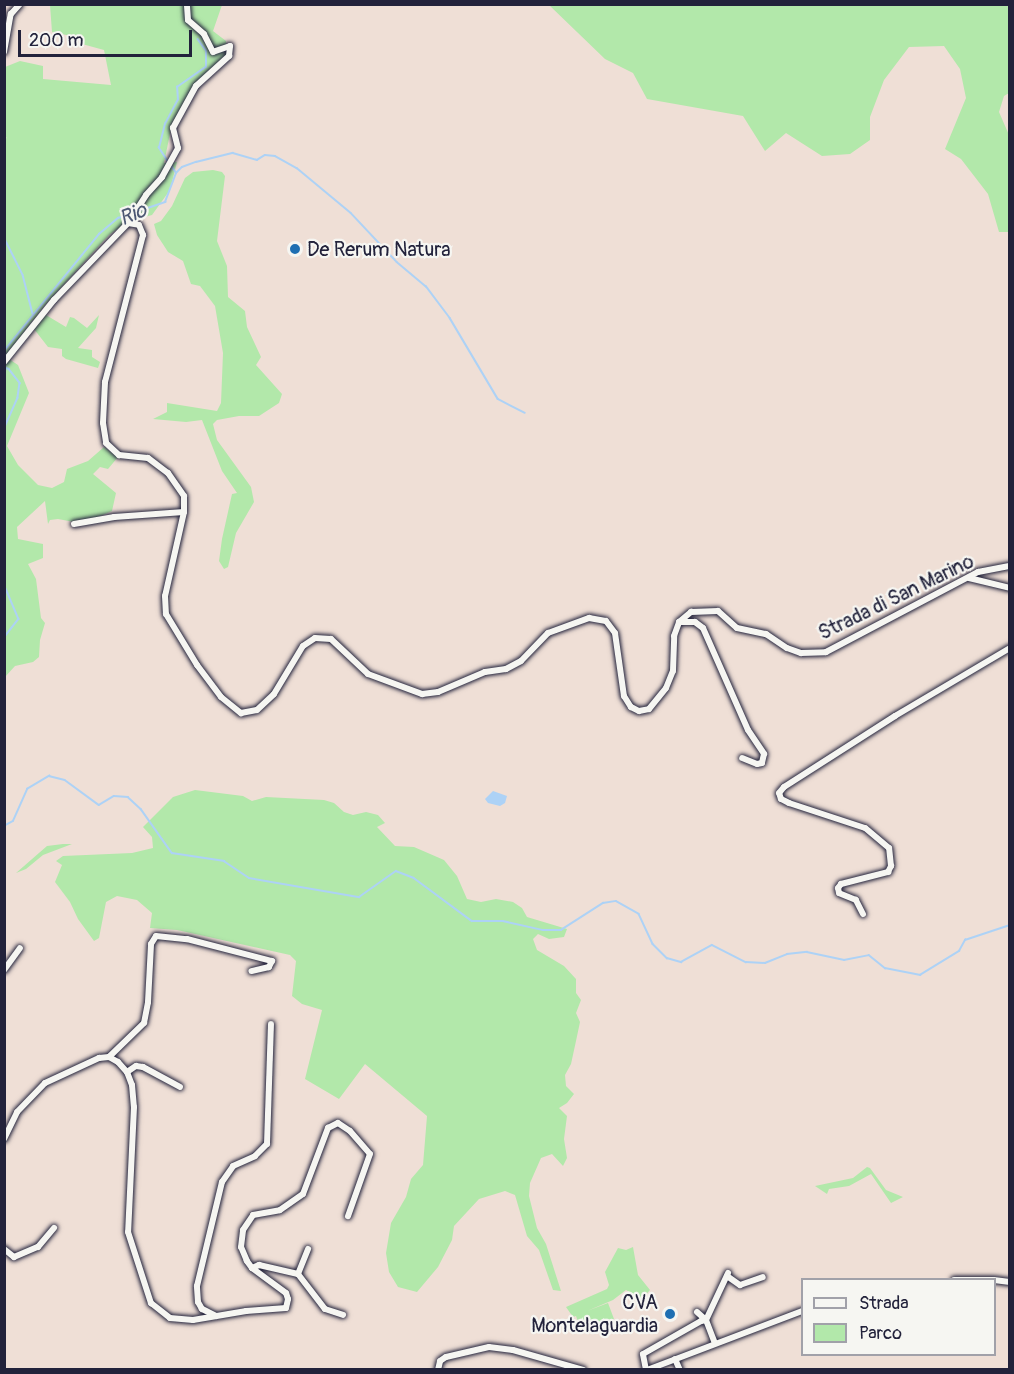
<!DOCTYPE html>
<style>
body{margin:0}
#map{position:relative;width:1014px;height:1374px;overflow:hidden;background:#efdfd6;font-family:Pangolin,sans-serif}
div>[style]{position:absolute}
[style*='--x']{left:calc(var(--x)*1px);top:calc(var(--y)*1px);width:calc(var(--w)*1px);rotate:calc(var(--a)*1deg)}
.green>*{inset:0;background:#b2e8aa}
.water>*{inset:0;background:#add2f6}
.stream>*{height:1.5px;margin:-0.75px;padding:0 0.75px;transform-origin:0.75px;border-radius:0.75px;background:#add2f6}
.roads{filter:drop-shadow(0 0 2px #22223b) drop-shadow(0 0 2px #22223b)}
.minor>*{height:6px;margin:-3px;padding:0 3px;transform-origin:3px;border-radius:3px;background:#f6f6f2}
.dots>*{width:16px;height:16px;translate:-50% -50%;box-sizing:border-box;border:3px solid #f6f6f2;border-radius:50%}
span{translate:-50% -50%;white-space:nowrap;text-align:center;line-height:1.15;-webkit-text-stroke:4.5px #f6f6f2;paint-order:stroke}
.poi-label{font-size:20px;color:#22223b}
.left{translate:0 -50%;text-align:left}
.right{translate:-100% -50%;text-align:right}
.street-label{font-size:20px;color:#22223b}
.water-label{font-size:21px;color:#4c5773;font-style:italic}
.frame{position:absolute;inset:0;border:6px solid #22223b;pointer-events:none}
.legend{position:absolute;left:801px;top:1278px;width:195px;height:78px;box-sizing:border-box;background:#f6f6f2;border:2px solid #a1a1a9;margin:0;padding:8px 10px;list-style:none;font-size:18px;color:#22223b}
.legend li{display:flex;align-items:center;gap:12px;height:30px}
.legend b{width:30px;border:2px solid #a1a1a9}
.scale{position:absolute;left:18px;top:30px;width:174px;height:27px;box-sizing:border-box;border:3px solid #22223b;border-top:0;padding-left:8px;font-size:18px;line-height:21px;white-space:nowrap;color:#22223b;-webkit-text-stroke:4px #f6f6f2;paint-order:stroke}
</style>
<div id="map">
<div class="green">
<i style="clip-path:polygon(50px 5px,222px 5px,213px 31px,226px 41px,227px 54px,197px 82px,172px 124px,164px 163px,177px 162px,170px 190px,152px 215px,127px 222px,109px 235px,45px 305px,5px 357px,4px 139px,7px 138px,4px 136px,5px 67px,20px 61px,43px 66px,43px 79px,111px 85px,104px 50px,82px 44px,81px 38px,52px 32px)"></i>
<i style="clip-path:polygon(549px 5px,1009px 5px,1009px 93px,1004px 96px,999px 112px,1009px 135px,1009px 232px,999px 232px,988px 194px,961px 159px,945px 149px,966px 98px,960px 69px,944px 46px,909px 47px,884px 80px,870px 117px,870px 140px,850px 154px,822px 156px,786px 133px,765px 151px,743px 116px,647px 99px,633px 73px,605px 59px)"></i>
<i style="clip-path:polygon(213px 170px,222px 172px,225px 176px,217px 241px,227px 266px,228px 297px,245px 311px,247px 327px,261px 357px,256px 365px,282px 394px,279px 403px,259px 416px,239px 416px,217px 420px,213px 424px,217px 440px,251px 487px,254px 502px,236px 533px,228px 567px,224px 569px,219px 561px,222px 539px,232px 494px,237px 493px,222px 471px,202px 420px,186px 422px,153px 419px,167px 412px,167px 403px,217px 411px,221px 403px,223px 353px,215px 306px,200px 286px,191px 284px,183px 261px,168px 252px,157px 235px,154px 224px,161px 221px,172px 206px,185px 178px,193px 172px)"></i>
<i style="clip-path:polygon(46px 315px,66px 327px,70px 317px,74px 318px,87px 328px,99px 315px,96px 328px,78px 348px,92px 350px,92px 357px,100px 362px,98px 368px,66px 359px,62px 356px,62px 349px,48px 347px,34px 329px)"></i>
<i style="clip-path:polygon(9px 359px,18px 365px,29px 393px,7px 446px,18px 465px,38px 485px,52px 488px,64px 482px,67px 469px,88px 461px,104px 447px,118px 457px,108px 469px,100px 467px,93px 474px,116px 493px,112px 511px,96px 518px,74px 522px,58px 519px,50px 520px,48px 524px,45px 501px,17px 527px,18px 539px,43px 544px,43px 558px,28px 564px,36px 579px,41px 618px,45px 623px,40px 640px,39px 657px,33px 662px,15px 666px,5px 677px,4px 365px)"></i>
<i style="clip-path:polygon(195px 790px,243px 796px,252px 801px,266px 797px,324px 800px,334px 803px,344px 812px,353px 815px,366px 812px,378px 815px,385px 823px,377px 827px,395px 846px,414px 847px,444px 860px,457px 876px,467px 899px,481px 902px,496px 899px,513px 902px,522px 908px,527px 917px,567px 929px,564px 937px,549px 939px,538px 934px,533px 939px,537px 950px,564px 966px,576px 979px,576px 993px,581px 1000px,576px 1013px,580px 1022px,576px 1041px,571px 1064px,565px 1075px,566px 1086px,574px 1094px,567px 1103px,559px 1108px,567px 1116px,564px 1139px,567px 1158px,563px 1166px,552px 1154px,541px 1158px,530px 1183px,529px 1196px,537px 1228px,546px 1244px,561px 1291px,553px 1290px,539px 1250px,527px 1236px,515px 1195px,505px 1191px,479px 1199px,454px 1226px,452px 1240px,438px 1267px,417px 1292px,398px 1287px,389px 1272px,386px 1253px,391px 1223px,406px 1197px,411px 1179px,423px 1165px,427px 1116px,365px 1064px,339px 1099px,305px 1079px,322px 1010px,302px 1004px,292px 996px,296px 961px,290px 955px,177px 930px,150px 928px,152px 913px,137px 900px,117px 896px,106px 902px,99px 938px,94px 941px,78px 919px,70px 902px,55px 882px,62px 865px,56px 861px,63px 856px,132px 853px,153px 848px,152px 837px,143px 827px,173px 797px)"></i>
<i style="clip-path:polygon(63px 844px,72px 844px,43px 855px,26px 869px,16px 873px,47px 846px)"></i>
<i style="clip-path:polygon(867px 1167px,870px 1168px,886px 1190px,903px 1197px,891px 1203px,871px 1174px,849px 1186px,829px 1189px,827px 1194px,815px 1186px,853px 1178px)"></i>
<i style="clip-path:polygon(633px 1247px,638px 1275px,650px 1290px,642px 1299px,626px 1290px,613px 1300px,587px 1311px,608px 1303px,614px 1319px,582px 1333px,576px 1316px,573px 1317px,566px 1307px,607px 1289px,609px 1285px,605px 1272px,618px 1248px,626px 1250px)"></i>
</div>
<div class="water">
<i style="clip-path:polygon(493px 791px,507px 796px,505px 803px,500px 806px,488px 803px,485px 799px)"></i>
</div>
<div class="stream">
<i style="--x:168;--y:162;--w:17;--a:-123"></i>
<i style="--x:159;--y:148;--w:25;--a:-76"></i>
<i style="--x:165;--y:124;--w:27;--a:-62"></i>
<i style="--x:178;--y:100;--w:13;--a:-94"></i>
<i style="--x:177;--y:87;--w:35;--a:-35"></i>
<i style="--x:206;--y:67;--w:16;--a:-90"></i>
<i style="--x:206;--y:51;--w:14;--a:-126"></i>
<i style="--x:176;--y:173;--w:8;--a:-45"></i>
<i style="--x:182;--y:167;--w:15;--a:-20"></i>
<i style="--x:196;--y:162;--w:38;--a:-14"></i>
<i style="--x:233;--y:153;--w:25;--a:16"></i>
<i style="--x:257;--y:160;--w:9;--a:-32"></i>
<i style="--x:265;--y:155;--w:10;--a:6"></i>
<i style="--x:275;--y:156;--w:25;--a:29"></i>
<i style="--x:297;--y:168;--w:70;--a:39.8"></i>
<i style="--x:351;--y:213;--w:67;--a:46.8"></i>
<i style="--x:397;--y:262;--w:38;--a:40"></i>
<i style="--x:426;--y:286;--w:40;--a:53"></i>
<i style="--x:450;--y:318;--w:94;--a:59.3"></i>
<i style="--x:498;--y:399;--w:30;--a:27"></i>
<i style="--x:139;--y:211;--w:28;--a:-19"></i>
<i style="--x:165;--y:202;--w:31;--a:-69"></i>
<i style="--x:176;--y:173;--w:9;--a:-126"></i>
<i style="--x:4;--y:237;--w:42;--a:63.4"></i>
<i style="--x:23;--y:275;--w:40;--a:75.6"></i>
<i style="--x:4;--y:351;--w:151;--a:-50.9"></i>
<i style="--x:99;--y:234;--w:25;--a:-40"></i>
<i style="--x:118;--y:218;--w:15;--a:-16"></i>
<i style="--x:4;--y:367;--w:5;--a:22"></i>
<i style="--x:9;--y:369;--w:18;--a:52"></i>
<i style="--x:20;--y:383;--w:15;--a:98"></i>
<i style="--x:18;--y:398;--w:32;--a:114"></i>
<i style="--x:5;--y:427;--w:31;--a:92"></i>
<i style="--x:4;--y:584;--w:38;--a:67"></i>
<i style="--x:19;--y:619;--w:24;--a:128"></i>
<i style="--x:4;--y:826;--w:10;--a:-29"></i>
<i style="--x:13;--y:821;--w:35;--a:-66"></i>
<i style="--x:27;--y:789;--w:26;--a:-31"></i>
<i style="--x:49;--y:776;--w:16;--a:14"></i>
<i style="--x:65;--y:780;--w:42;--a:36.3"></i>
<i style="--x:99;--y:805;--w:17;--a:-31"></i>
<i style="--x:114;--y:796;--w:14;--a:4"></i>
<i style="--x:128;--y:797;--w:18;--a:43"></i>
<i style="--x:141;--y:809;--w:54;--a:54.8"></i>
<i style="--x:172;--y:853;--w:53;--a:8.7"></i>
<i style="--x:224;--y:861;--w:30;--a:34"></i>
<i style="--x:249;--y:878;--w:112;--a:9.8"></i>
<i style="--x:359;--y:897;--w:45;--a:-35.1"></i>
<i style="--x:396;--y:871;--w:19;--a:21"></i>
<i style="--x:414;--y:878;--w:72;--a:36.6"></i>
<i style="--x:472;--y:921;--w:31;--a:0"></i>
<i style="--x:503;--y:921;--w:41;--a:12.7"></i>
<i style="--x:543;--y:930;--w:18;--a:0"></i>
<i style="--x:561;--y:930;--w:50;--a:-32.7"></i>
<i style="--x:603;--y:903;--w:13;--a:-9"></i>
<i style="--x:616;--y:901;--w:26;--a:29"></i>
<i style="--x:639;--y:914;--w:33;--a:65"></i>
<i style="--x:653;--y:944;--w:20;--a:45"></i>
<i style="--x:667;--y:958;--w:15;--a:16"></i>
<i style="--x:681;--y:962;--w:35;--a:-29"></i>
<i style="--x:712;--y:945;--w:38;--a:27"></i>
<i style="--x:746;--y:962;--w:19;--a:3"></i>
<i style="--x:765;--y:963;--w:24;--a:-22"></i>
<i style="--x:787;--y:954;--w:20;--a:-6"></i>
<i style="--x:807;--y:952;--w:38;--a:12"></i>
<i style="--x:844;--y:960;--w:25;--a:-11"></i>
<i style="--x:869;--y:955;--w:21;--a:39"></i>
<i style="--x:885;--y:968;--w:36;--a:11"></i>
<i style="--x:920;--y:975;--w:46;--a:-31.6"></i>
<i style="--x:959;--y:951;--w:13;--a:-61"></i>
<i style="--x:965;--y:940;--w:47;--a:-18.4"></i>
</div>
<div class="roads">
<div class="minor">
<i style="--x:4;--y:52;--w:39;--a:-80"></i>
<i style="--x:11;--y:14;--w:13;--a:-48"></i>
<i style="--x:128;--y:223;--w:33;--a:-57"></i>
<i style="--x:146;--y:195;--w:24;--a:-48"></i>
<i style="--x:162;--y:177;--w:33;--a:-61"></i>
<i style="--x:178;--y:148;--w:21;--a:-104"></i>
<i style="--x:173;--y:128;--w:48;--a:-61.3"></i>
<i style="--x:196;--y:86;--w:45;--a:-42.3"></i>
<i style="--x:229;--y:56;--w:10;--a:-84"></i>
<i style="--x:230;--y:46;--w:18;--a:161"></i>
<i style="--x:213;--y:52;--w:20;--a:-117"></i>
<i style="--x:204;--y:34;--w:21;--a:-139"></i>
<i style="--x:188;--y:20;--w:16;--a:-94"></i>
<i style="--x:4;--y:362;--w:80;--a:-51.1"></i>
<i style="--x:54;--y:300;--w:107;--a:-46.1"></i>
<i style="--x:128;--y:223;--w:11;--a:10"></i>
<i style="--x:139;--y:225;--w:11;--a:68"></i>
<i style="--x:143;--y:235;--w:152;--a:104.5"></i>
<i style="--x:105;--y:382;--w:41;--a:92.8"></i>
<i style="--x:103;--y:423;--w:20;--a:81"></i>
<i style="--x:106;--y:443;--w:18;--a:43"></i>
<i style="--x:119;--y:455;--w:29;--a:6"></i>
<i style="--x:148;--y:458;--w:25;--a:37"></i>
<i style="--x:168;--y:473;--w:28;--a:55"></i>
<i style="--x:184;--y:496;--w:16;--a:90"></i>
<i style="--x:184;--y:512;--w:86;--a:102.7"></i>
<i style="--x:165;--y:596;--w:18;--a:87"></i>
<i style="--x:166;--y:614;--w:60;--a:58.7"></i>
<i style="--x:197;--y:665;--w:40;--a:53"></i>
<i style="--x:221;--y:697;--w:26;--a:39"></i>
<i style="--x:241;--y:713;--w:16;--a:-11"></i>
<i style="--x:257;--y:710;--w:23;--a:-43"></i>
<i style="--x:274;--y:694;--w:56;--a:-58.9"></i>
<i style="--x:303;--y:646;--w:14;--a:-34"></i>
<i style="--x:315;--y:638;--w:16;--a:4"></i>
<i style="--x:331;--y:639;--w:51;--a:43.4"></i>
<i style="--x:368;--y:674;--w:58;--a:20.3"></i>
<i style="--x:422;--y:694;--w:16;--a:-7"></i>
<i style="--x:438;--y:692;--w:51;--a:-23.1"></i>
<i style="--x:485;--y:672;--w:21;--a:-8"></i>
<i style="--x:506;--y:669;--w:17;--a:-28"></i>
<i style="--x:521;--y:661;--w:39;--a:-46"></i>
<i style="--x:548;--y:633;--w:44;--a:-20.1"></i>
<i style="--x:589;--y:618;--w:17;--a:10"></i>
<i style="--x:606;--y:621;--w:15;--a:53"></i>
<i style="--x:615;--y:633;--w:64;--a:81.9"></i>
<i style="--x:624;--y:696;--w:13;--a:58"></i>
<i style="--x:631;--y:707;--w:9;--a:27"></i>
<i style="--x:639;--y:711;--w:10;--a:-11"></i>
<i style="--x:649;--y:709;--w:27;--a:-51"></i>
<i style="--x:666;--y:688;--w:18;--a:-68"></i>
<i style="--x:673;--y:671;--w:35;--a:-88"></i>
<i style="--x:674;--y:636;--w:15;--a:-70"></i>
<i style="--x:679;--y:622;--w:16;--a:-40"></i>
<i style="--x:691;--y:612;--w:27;--a:-2"></i>
<i style="--x:718;--y:611;--w:25;--a:42"></i>
<i style="--x:737;--y:628;--w:30;--a:12"></i>
<i style="--x:766;--y:634;--w:25;--a:34"></i>
<i style="--x:787;--y:648;--w:15;--a:20"></i>
<i style="--x:801;--y:653;--w:25;--a:-2"></i>
<i style="--x:826;--y:652;--w:172;--a:-27.8"></i>
<i style="--x:978;--y:572;--w:33;--a:-11"></i>
<i style="--x:74;--y:524;--w:41;--a:-9.9"></i>
<i style="--x:114;--y:517;--w:70;--a:-4.1"></i>
<i style="--x:969;--y:578;--w:42;--a:13.7"></i>
<i style="--x:679;--y:622;--w:16;--a:0"></i>
<i style="--x:695;--y:622;--w:10;--a:37"></i>
<i style="--x:703;--y:628;--w:111;--a:66.2"></i>
<i style="--x:748;--y:730;--w:29;--a:56"></i>
<i style="--x:764;--y:754;--w:9;--a:103"></i>
<i style="--x:762;--y:763;--w:5;--a:169"></i>
<i style="--x:757;--y:764;--w:16;--a:-158"></i>
<i style="--x:863;--y:914;--w:16;--a:-117"></i>
<i style="--x:856;--y:900;--w:18;--a:-158"></i>
<i style="--x:839;--y:893;--w:5;--a:-101"></i>
<i style="--x:838;--y:888;--w:5;--a:-53"></i>
<i style="--x:841;--y:884;--w:49;--a:-14.3"></i>
<i style="--x:888;--y:872;--w:7;--a:-63"></i>
<i style="--x:891;--y:866;--w:18;--a:-96"></i>
<i style="--x:889;--y:848;--w:31;--a:-140"></i>
<i style="--x:865;--y:828;--w:80;--a:-161.8"></i>
<i style="--x:789;--y:803;--w:9;--a:-153"></i>
<i style="--x:781;--y:799;--w:6;--a:-108"></i>
<i style="--x:779;--y:793;--w:8;--a:-50"></i>
<i style="--x:784;--y:787;--w:132;--a:-32.6"></i>
<i style="--x:895;--y:716;--w:134;--a:-30.6"></i>
<i style="--x:4;--y:970;--w:27;--a:-54"></i>
<i style="--x:109;--y:1057;--w:49;--a:-44.2"></i>
<i style="--x:144;--y:1023;--w:21;--a:-79"></i>
<i style="--x:148;--y:1002;--w:58;--a:-87"></i>
<i style="--x:151;--y:944;--w:9;--a:-58"></i>
<i style="--x:156;--y:936;--w:31;--a:6"></i>
<i style="--x:187;--y:939;--w:88;--a:14.5"></i>
<i style="--x:272;--y:961;--w:7;--a:117"></i>
<i style="--x:269;--y:967;--w:18;--a:167"></i>
<i style="--x:127;--y:1072;--w:11;--a:-34"></i>
<i style="--x:136;--y:1066;--w:7;--a:8"></i>
<i style="--x:143;--y:1067;--w:42;--a:28.4"></i>
<i style="--x:4;--y:1139;--w:30;--a:-64"></i>
<i style="--x:17;--y:1112;--w:40;--a:-46"></i>
<i style="--x:45;--y:1083;--w:60;--a:-24.8"></i>
<i style="--x:99;--y:1058;--w:10;--a:-6"></i>
<i style="--x:109;--y:1057;--w:10;--a:29"></i>
<i style="--x:118;--y:1062;--w:13;--a:48"></i>
<i style="--x:127;--y:1072;--w:14;--a:69"></i>
<i style="--x:132;--y:1085;--w:22;--a:85"></i>
<i style="--x:134;--y:1107;--w:125;--a:92.7"></i>
<i style="--x:128;--y:1232;--w:75;--a:72.1"></i>
<i style="--x:151;--y:1303;--w:24;--a:38"></i>
<i style="--x:170;--y:1318;--w:23;--a:5"></i>
<i style="--x:193;--y:1320;--w:54;--a:-9.6"></i>
<i style="--x:246;--y:1311;--w:40;--a:-4.3"></i>
<i style="--x:286;--y:1308;--w:9;--a:-77"></i>
<i style="--x:288;--y:1299;--w:6;--a:-108"></i>
<i style="--x:286;--y:1293;--w:42;--a:-143.7"></i>
<i style="--x:252;--y:1268;--w:9;--a:-126"></i>
<i style="--x:247;--y:1261;--w:15;--a:-113"></i>
<i style="--x:241;--y:1247;--w:17;--a:-83"></i>
<i style="--x:243;--y:1230;--w:18;--a:-56"></i>
<i style="--x:253;--y:1215;--w:27;--a:-10"></i>
<i style="--x:280;--y:1210;--w:28;--a:-35"></i>
<i style="--x:303;--y:1194;--w:71;--a:-69.3"></i>
<i style="--x:328;--y:1128;--w:11;--a:-27"></i>
<i style="--x:338;--y:1123;--w:14;--a:34"></i>
<i style="--x:350;--y:1131;--w:30;--a:49"></i>
<i style="--x:370;--y:1154;--w:66;--a:109.5"></i>
<i style="--x:4;--y:1249;--w:13;--a:39"></i>
<i style="--x:14;--y:1257;--w:26;--a:-23"></i>
<i style="--x:38;--y:1247;--w:25;--a:-50"></i>
<i style="--x:252;--y:1268;--w:8;--a:-23"></i>
<i style="--x:259;--y:1265;--w:40;--a:13"></i>
<i style="--x:298;--y:1274;--w:44;--a:52.4"></i>
<i style="--x:325;--y:1309;--w:19;--a:18"></i>
<i style="--x:298;--y:1274;--w:27;--a:-68"></i>
<i style="--x:727;--y:1276;--w:16;--a:35"></i>
<i style="--x:740;--y:1285;--w:24;--a:-19"></i>
<i style="--x:954;--y:1280;--w:39;--a:0"></i>
<i style="--x:994;--y:1280;--w:16;--a:7"></i>
<i style="--x:697;--y:1312;--w:12;--a:42"></i>
<i style="--x:706;--y:1320;--w:52;--a:-64.9"></i>
<i style="--x:216;--y:1316;--w:16;--a:-153"></i>
<i style="--x:202;--y:1309;--w:8;--a:-120"></i>
<i style="--x:198;--y:1302;--w:16;--a:-94"></i>
<i style="--x:197;--y:1286;--w:107;--a:-76.5"></i>
<i style="--x:222;--y:1182;--w:19;--a:-55"></i>
<i style="--x:233;--y:1166;--w:24;--a:-24"></i>
<i style="--x:255;--y:1156;--w:17;--a:-45"></i>
<i style="--x:267;--y:1144;--w:120;--a:-88.1"></i>
<i style="--x:675;--y:1359;--w:12;--a:66"></i>
<i style="--x:438;--y:1370;--w:9;--a:-77"></i>
<i style="--x:440;--y:1361;--w:7;--a:-34"></i>
<i style="--x:446;--y:1357;--w:44;--a:-13.1"></i>
<i style="--x:489;--y:1347;--w:24;--a:7"></i>
<i style="--x:513;--y:1350;--w:73;--a:15.9"></i>
<i style="--x:646;--y:1370;--w:16;--a:-101"></i>
<i style="--x:643;--y:1354;--w:67;--a:-29.6"></i>
<i style="--x:701;--y:1321;--w:5;--a:-11"></i>
<i style="--x:706;--y:1320;--w:25;--a:69"></i>
<i style="--x:647;--y:1370;--w:166;--a:-20.8"></i>
</div>
</div>
<div class="dots">
<i style="left:295px;top:249px;background:#1f6fb2"></i>
<i style="left:670px;top:1314px;background:#1f6fb2"></i>
</div>
<div class="poi-label">
<span class="left" style="left:307px;top:249px">De Rerum Natura</span>
<span class="right" style="left:658px;top:1314px">CVA<br>Montelaguardia</span>
</div>
<div class="street-label">
<span style="left:896px;top:597px;rotate:-26deg">Strada di San Marino</span>
</div>
<div class="water-label">
<span style="left:133px;top:215px;rotate:-23deg">Rio</span>
</div>
<div class="frame"></div>
<ul class="legend">
<li><b style="height:8px;background:#f6f6f2"></b>Strada</li>
<li><b style="height:16px;background:#b2e8aa"></b>Parco</li>
</ul>
<div class="scale">200 m</div>
</div>
